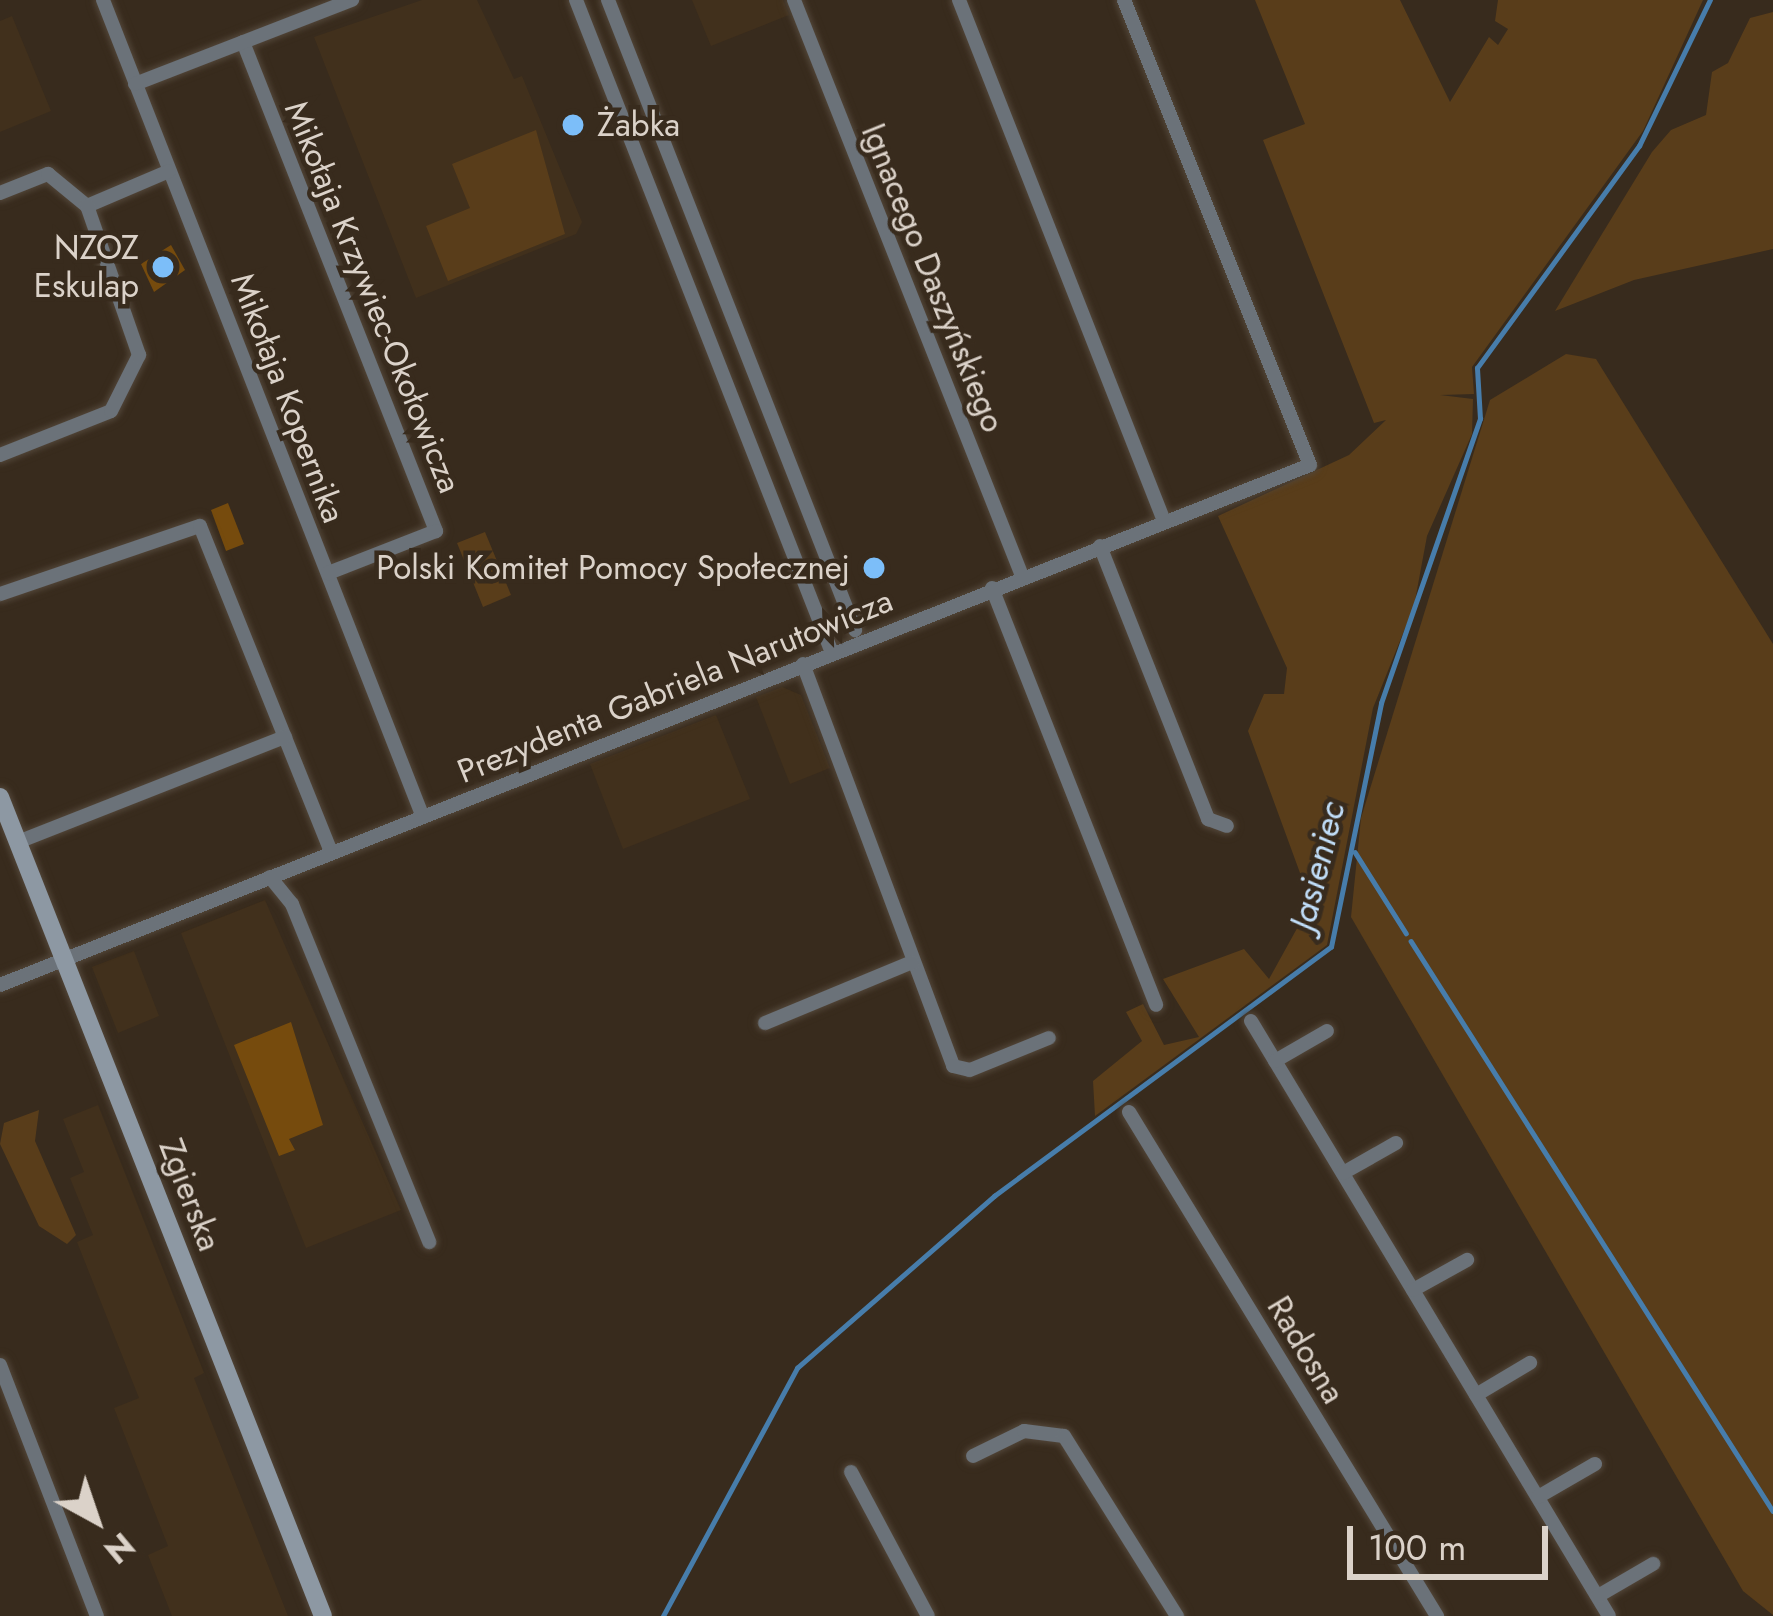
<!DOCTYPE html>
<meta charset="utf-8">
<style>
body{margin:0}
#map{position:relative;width:1773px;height:1616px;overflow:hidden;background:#382b1d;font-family:Jost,sans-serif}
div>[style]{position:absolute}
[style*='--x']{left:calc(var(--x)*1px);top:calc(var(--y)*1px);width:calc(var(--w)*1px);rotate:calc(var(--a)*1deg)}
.built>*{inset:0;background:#41301c}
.green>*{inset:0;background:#593d1a}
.stream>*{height:4.5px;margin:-2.25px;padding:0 2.25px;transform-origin:2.25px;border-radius:2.25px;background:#477dab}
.building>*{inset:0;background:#764b0d}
.roads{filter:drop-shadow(0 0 3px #524639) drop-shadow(0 0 3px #524639)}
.street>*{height:14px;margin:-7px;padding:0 7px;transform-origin:7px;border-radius:7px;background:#6b7279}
.secondary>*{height:18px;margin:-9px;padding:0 9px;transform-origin:9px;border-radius:9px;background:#8d98a3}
.dots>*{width:33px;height:33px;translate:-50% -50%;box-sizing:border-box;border:6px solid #382b1d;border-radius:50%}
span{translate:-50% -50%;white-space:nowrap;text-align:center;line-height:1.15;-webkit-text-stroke:9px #382b1d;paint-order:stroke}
.poi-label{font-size:33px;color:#dbd2c9}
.left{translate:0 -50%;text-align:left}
.right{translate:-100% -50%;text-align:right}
.street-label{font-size:33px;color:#dbd2c9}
.water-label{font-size:36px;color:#c0ddf8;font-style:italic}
.north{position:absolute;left:36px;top:1460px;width:120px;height:120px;-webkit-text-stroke:9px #382b1d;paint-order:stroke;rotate:140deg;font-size:33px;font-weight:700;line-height:48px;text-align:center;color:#dbd2c9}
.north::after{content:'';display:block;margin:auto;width:42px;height:54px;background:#dbd2c9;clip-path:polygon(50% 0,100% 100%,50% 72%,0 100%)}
.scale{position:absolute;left:1347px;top:1526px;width:201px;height:54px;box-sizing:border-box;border:6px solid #dbd2c9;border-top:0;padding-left:15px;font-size:36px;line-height:42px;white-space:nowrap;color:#dbd2c9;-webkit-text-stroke:9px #382b1d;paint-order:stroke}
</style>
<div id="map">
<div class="built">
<i style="clip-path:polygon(422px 0,477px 0,514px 79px,522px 76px,582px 222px,576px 234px,416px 298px,314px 37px)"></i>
<i style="clip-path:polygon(692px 0,783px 0,789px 15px,711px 46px)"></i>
<i style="clip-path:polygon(12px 16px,51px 111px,0 132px,0 21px)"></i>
<i style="clip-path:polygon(782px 687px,801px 695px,830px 768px,790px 784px,756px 697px)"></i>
<i style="clip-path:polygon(716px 715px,750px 799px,623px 849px,590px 764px)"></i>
<i style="clip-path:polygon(265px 900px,401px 1210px,306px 1248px,181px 933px)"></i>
<i style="clip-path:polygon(134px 951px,159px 1016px,118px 1033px,92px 967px)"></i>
<i style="clip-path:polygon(98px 1105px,204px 1373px,194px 1378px,288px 1616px,172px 1616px,148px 1555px,168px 1546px,114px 1408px,139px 1398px,77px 1242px,93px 1235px,70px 1178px,84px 1172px,63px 1119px)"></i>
</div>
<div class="green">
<i style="clip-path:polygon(1255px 0,1400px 0,1450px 102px,1489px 37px,1498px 45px,1508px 29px,1495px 21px,1498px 0,1703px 0,1643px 131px,1472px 367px,1474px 394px,1440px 395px,1473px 399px,1472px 434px,1427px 536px,1414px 606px,1373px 708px,1327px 945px,1095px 1116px,1093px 1081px,1142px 1041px,1126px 1012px,1143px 1004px,1164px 1045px,1199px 1037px,1163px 979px,1244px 949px,1269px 979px,1311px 903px,1248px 731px,1264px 694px,1284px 694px,1287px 668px,1218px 516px,1349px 455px,1386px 420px,1374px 423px,1263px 140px,1305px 124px)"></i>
<i style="clip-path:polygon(1773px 12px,1773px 249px,1634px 280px,1555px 311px,1652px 152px,1671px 130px,1706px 115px,1712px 72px,1728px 63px,1750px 18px)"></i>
<i style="clip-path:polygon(536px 130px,565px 234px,448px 281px,426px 226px,470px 208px,452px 164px)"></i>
<i style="clip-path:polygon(1566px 354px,1596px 359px,1773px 644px,1773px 1615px,1743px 1591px,1351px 917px,1361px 818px,1490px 400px)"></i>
<i style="clip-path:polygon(485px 532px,511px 595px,483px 607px,457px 543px)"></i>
<i style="clip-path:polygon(39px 1110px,35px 1141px,76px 1235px,67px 1244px,39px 1226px,0 1144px,4px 1123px)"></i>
</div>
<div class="stream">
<i style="--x:1355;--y:852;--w:96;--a:57.8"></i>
<i style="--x:1411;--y:941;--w:675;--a:57.58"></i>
<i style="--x:663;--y:1616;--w:282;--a:-61.6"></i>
<i style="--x:797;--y:1368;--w:262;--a:-41.1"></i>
<i style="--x:994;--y:1196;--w:419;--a:-36.5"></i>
<i style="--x:1331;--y:947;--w:249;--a:-78.4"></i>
<i style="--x:1381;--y:703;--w:301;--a:-70.8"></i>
<i style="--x:1480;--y:419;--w:51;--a:-93.4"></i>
<i style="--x:1477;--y:368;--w:275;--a:-53.9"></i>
<i style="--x:1639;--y:146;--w:162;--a:-64.1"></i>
</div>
<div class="building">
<i style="clip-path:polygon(171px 245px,185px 270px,154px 292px,141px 264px)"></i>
<i style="clip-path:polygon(228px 503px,244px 544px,226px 551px,211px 510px)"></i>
<i style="clip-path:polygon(291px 1022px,323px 1125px,289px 1139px,295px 1150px,279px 1156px,234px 1045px)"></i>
</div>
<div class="roads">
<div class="street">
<i style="--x:103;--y:0;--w:875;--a:68.62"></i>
<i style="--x:576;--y:0;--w:701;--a:68.59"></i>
<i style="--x:608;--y:0;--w:677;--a:68.59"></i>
<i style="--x:794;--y:0;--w:619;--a:68.4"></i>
<i style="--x:959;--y:0;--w:560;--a:68.52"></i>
<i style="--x:243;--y:42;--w:526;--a:68.46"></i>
<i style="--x:436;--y:531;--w:116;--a:158.7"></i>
<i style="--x:135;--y:84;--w:233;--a:-21.2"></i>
<i style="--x:0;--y:193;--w:52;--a:-21.6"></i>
<i style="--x:48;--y:174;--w:50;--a:39.4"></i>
<i style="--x:87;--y:206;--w:89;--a:-23.1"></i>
<i style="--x:0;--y:455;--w:119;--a:-21.6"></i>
<i style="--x:111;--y:411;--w:63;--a:-63.4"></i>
<i style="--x:139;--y:355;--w:158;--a:-109.2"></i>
<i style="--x:1100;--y:546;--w:294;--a:68.4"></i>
<i style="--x:1208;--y:819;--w:20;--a:20"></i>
<i style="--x:992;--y:588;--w:448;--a:68.5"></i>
<i style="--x:0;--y:594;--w:211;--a:-18.8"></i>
<i style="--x:200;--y:526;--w:351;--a:68.1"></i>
<i style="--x:803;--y:664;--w:429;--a:69.5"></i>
<i style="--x:953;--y:1066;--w:17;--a:13"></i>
<i style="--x:970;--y:1070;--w:85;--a:-22.1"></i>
<i style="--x:18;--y:842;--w:287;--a:-21.5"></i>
<i style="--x:270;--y:877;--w:35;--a:51"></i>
<i style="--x:292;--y:904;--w:365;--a:67.9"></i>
<i style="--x:0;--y:985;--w:1409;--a:-21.65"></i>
<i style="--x:1310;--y:465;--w:501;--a:-111.8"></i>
<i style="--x:1251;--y:1021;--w:694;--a:58.97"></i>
<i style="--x:765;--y:1023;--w:159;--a:-22.5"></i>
<i style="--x:1275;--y:1061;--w:60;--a:-30"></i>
<i style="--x:1129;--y:1112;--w:591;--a:58.57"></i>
<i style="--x:1343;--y:1173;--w:61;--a:-29.5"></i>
<i style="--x:1413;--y:1290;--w:62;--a:-29.1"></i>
<i style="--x:0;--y:1365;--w:269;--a:68.9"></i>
<i style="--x:1476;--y:1395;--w:63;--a:-30.7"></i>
<i style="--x:973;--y:1456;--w:57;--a:-26.1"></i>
<i style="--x:1024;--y:1431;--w:40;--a:7.1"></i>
<i style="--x:1064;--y:1436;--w:213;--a:57.9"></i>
<i style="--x:851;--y:1472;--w:163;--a:61.9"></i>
<i style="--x:1538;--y:1497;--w:66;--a:-30.1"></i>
<i style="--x:1598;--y:1596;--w:64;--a:-30.2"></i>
</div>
<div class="secondary">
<i style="--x:0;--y:797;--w:880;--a:68.48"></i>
</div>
</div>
<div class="dots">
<i style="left:573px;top:125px;background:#7cbef9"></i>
<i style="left:163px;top:267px;background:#7cbef9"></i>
<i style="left:874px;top:568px;background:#7cbef9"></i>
</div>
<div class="poi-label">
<span class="left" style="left:597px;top:125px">Żabka</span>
<span class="right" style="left:139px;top:267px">NZOZ<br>Eskulap</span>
<span class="right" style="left:850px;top:568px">Polski Komitet Pomocy Społecznej</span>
</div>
<div class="street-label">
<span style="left:933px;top:278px;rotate:68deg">Ignacego Daszyńskiego</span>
<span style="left:373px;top:297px;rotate:68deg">Mikołaja Krzywiec-Okołowicza</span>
<span style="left:288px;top:398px;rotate:69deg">Mikołaja Kopernika</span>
<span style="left:675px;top:686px;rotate:-22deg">Prezydenta Gabriela Narutowicza</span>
<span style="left:190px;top:1195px;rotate:69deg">Zgierska</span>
<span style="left:1306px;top:1350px;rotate:59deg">Radosna</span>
</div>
<div class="water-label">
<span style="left:1317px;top:866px;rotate:-76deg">Jasieniec</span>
</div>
<div class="north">N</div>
<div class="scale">100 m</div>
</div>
